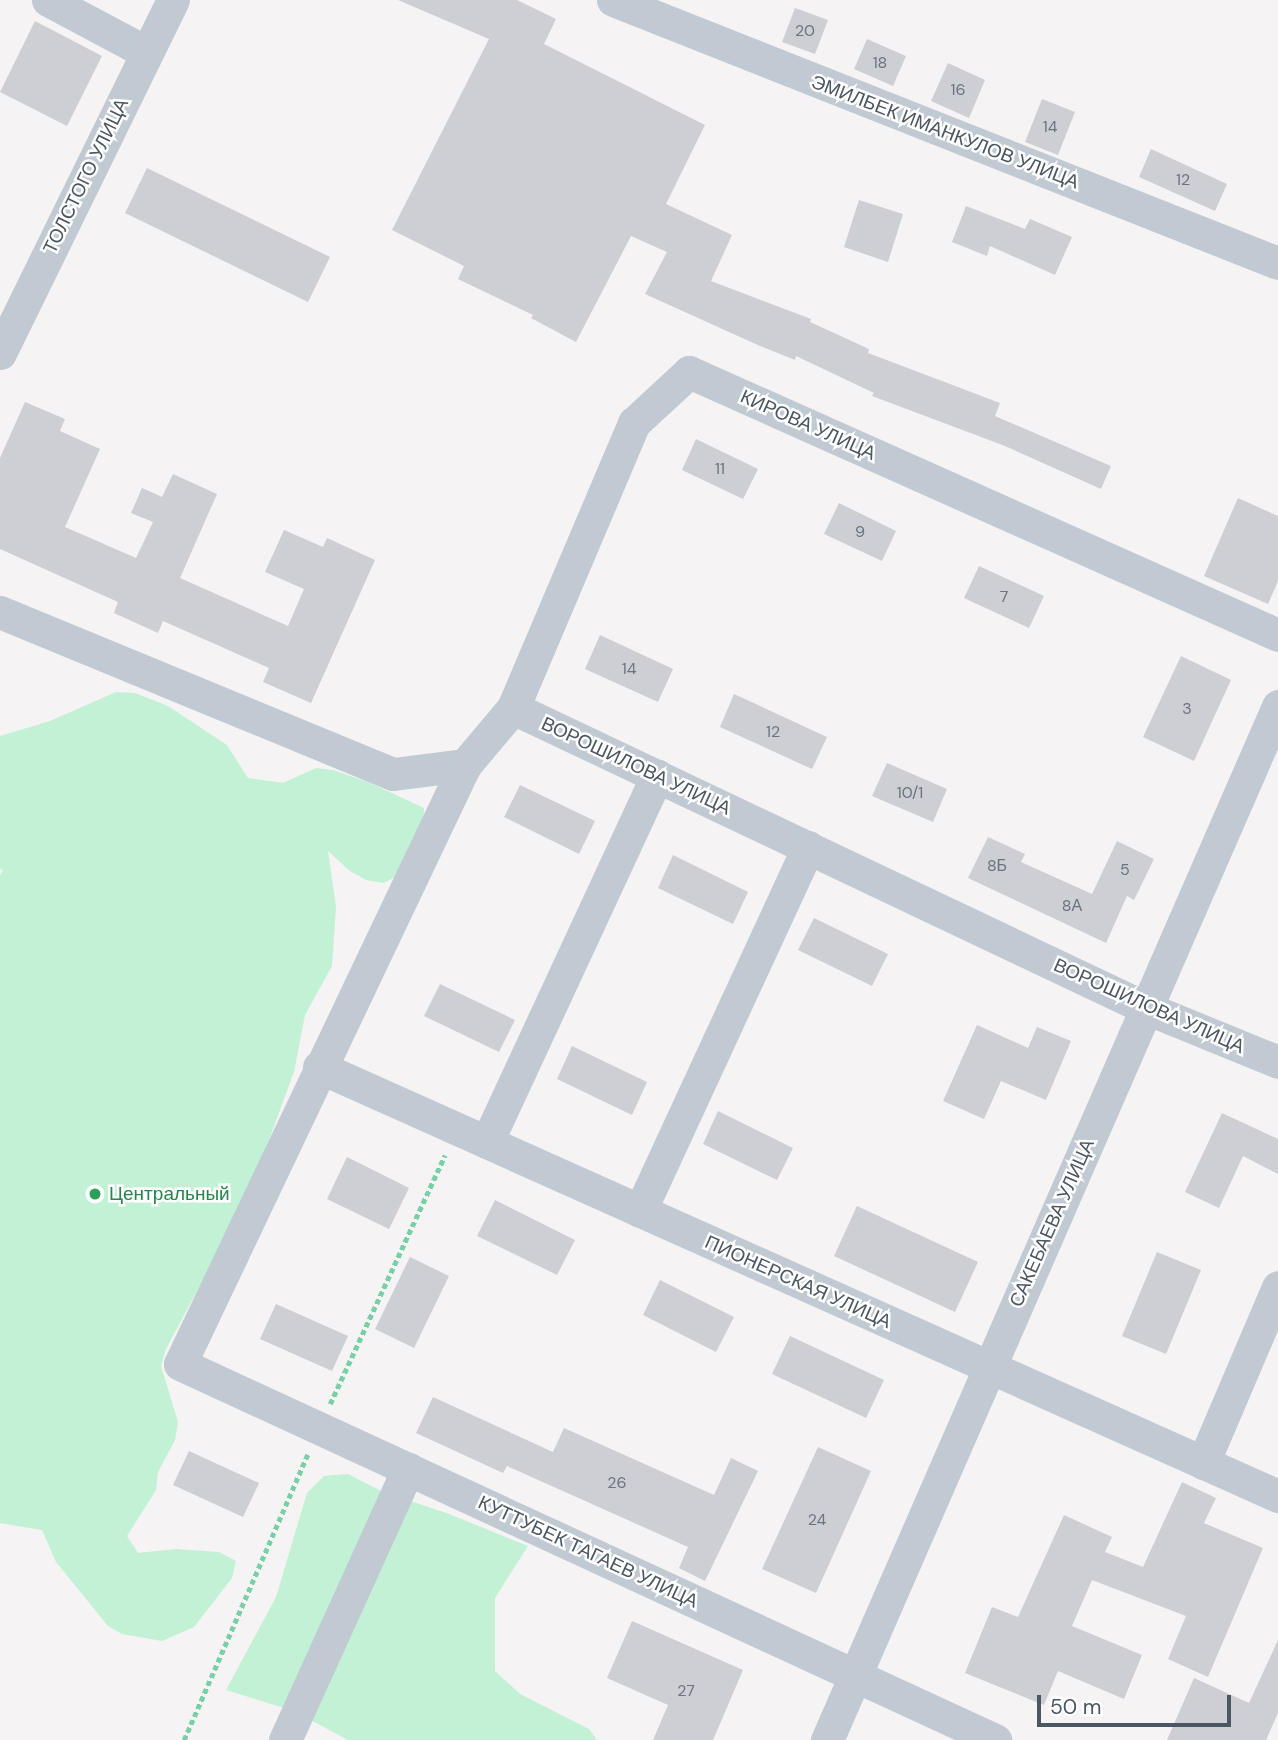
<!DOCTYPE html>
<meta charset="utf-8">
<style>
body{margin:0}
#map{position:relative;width:1278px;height:1740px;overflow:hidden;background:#f5f3f3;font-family:"DM Sans",sans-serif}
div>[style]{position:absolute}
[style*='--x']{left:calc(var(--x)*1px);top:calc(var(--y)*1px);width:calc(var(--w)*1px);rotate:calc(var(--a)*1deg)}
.green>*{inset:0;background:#c3f1d5}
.building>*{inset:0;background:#cdcfd5}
.path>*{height:4.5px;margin-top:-2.25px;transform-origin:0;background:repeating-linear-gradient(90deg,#7ad0a6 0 5px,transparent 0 8.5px)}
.minor>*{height:33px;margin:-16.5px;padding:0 16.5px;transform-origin:16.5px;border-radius:16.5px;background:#c1cad2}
.dots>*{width:19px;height:19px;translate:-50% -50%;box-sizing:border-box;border:4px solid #fff;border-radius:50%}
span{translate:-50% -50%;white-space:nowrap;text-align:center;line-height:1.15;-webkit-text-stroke:5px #fff;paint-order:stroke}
.number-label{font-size:16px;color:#6b747e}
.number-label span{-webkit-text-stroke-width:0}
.street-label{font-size:19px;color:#4a5661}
.leisure-label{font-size:19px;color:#27864d}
.left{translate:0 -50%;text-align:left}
.scale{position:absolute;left:1037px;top:1695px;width:194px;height:32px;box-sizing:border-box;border:4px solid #4a5661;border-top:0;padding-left:9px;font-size:21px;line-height:24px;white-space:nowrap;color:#4a5661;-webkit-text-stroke:5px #fff;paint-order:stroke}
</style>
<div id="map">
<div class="green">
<i style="clip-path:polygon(116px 692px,135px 693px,168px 706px,227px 745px,248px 778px,283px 783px,316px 768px,333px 770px,368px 782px,424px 808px,422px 844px,400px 874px,384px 883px,366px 880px,350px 871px,328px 851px,336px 907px,332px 966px,305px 1015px,294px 1072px,251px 1189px,166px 1349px,161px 1366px,178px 1422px,175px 1440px,158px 1472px,156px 1490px,127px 1536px,138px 1553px,176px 1549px,219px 1552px,236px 1561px,232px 1578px,194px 1627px,162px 1641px,122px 1634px,108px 1626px,56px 1562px,42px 1530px,0 1523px,0 876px,3px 869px,0 870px,0 736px,50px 721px)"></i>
<i style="clip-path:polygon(348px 1474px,381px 1491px,449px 1514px,528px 1546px,495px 1598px,495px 1671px,520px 1694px,589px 1729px,597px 1740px,348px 1740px,294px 1711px,226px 1690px,276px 1597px,307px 1493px,324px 1476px)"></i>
</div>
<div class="building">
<i style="clip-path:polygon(398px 0,517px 0,556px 19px,544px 44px,705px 125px,666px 204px,732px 235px,711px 281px,811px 319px,810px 322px,869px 349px,868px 353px,1000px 403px,995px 416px,1111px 466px,1101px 489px,1005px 446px,872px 396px,874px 393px,796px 356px,795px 360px,760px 346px,645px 294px,667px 252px,631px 236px,576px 342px,531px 318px,533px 315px,458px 279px,464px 266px,392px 230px,489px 39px)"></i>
<i style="clip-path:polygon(795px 8px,828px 20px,815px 54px,782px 42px)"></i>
<i style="clip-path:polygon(35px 21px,102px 56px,67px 126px,0 92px)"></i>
<i style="clip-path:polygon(867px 39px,906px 56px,893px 86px,854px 69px)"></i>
<i style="clip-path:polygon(948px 63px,985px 80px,969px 118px,931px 101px)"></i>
<i style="clip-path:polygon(1042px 99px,1075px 112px,1058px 155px,1025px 142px)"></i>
<i style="clip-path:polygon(1151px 149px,1227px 184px,1215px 211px,1139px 177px)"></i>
<i style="clip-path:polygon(147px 168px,330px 257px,308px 302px,125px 213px)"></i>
<i style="clip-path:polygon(859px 200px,903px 214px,888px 262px,844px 247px)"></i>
<i style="clip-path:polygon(966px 206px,1025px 229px,1030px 219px,1072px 237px,1055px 275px,990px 246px,987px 256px,952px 242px)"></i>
<i style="clip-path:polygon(25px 402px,65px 419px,60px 431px,100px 449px,65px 527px,136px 558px,153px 522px,131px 513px,142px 488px,162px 497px,173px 474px,217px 494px,180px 578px,288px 626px,304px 589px,265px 572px,284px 530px,323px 547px,327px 538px,375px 560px,311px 703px,263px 682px,269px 668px,163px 621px,158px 633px,114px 613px,118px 602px,0 549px,0 458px)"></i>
<i style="clip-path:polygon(696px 439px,758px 469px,743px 499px,682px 470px)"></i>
<i style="clip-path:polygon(1238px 498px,1278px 516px,1278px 581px,1268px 604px,1204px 576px)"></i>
<i style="clip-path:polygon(839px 503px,896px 531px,882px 561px,824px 534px)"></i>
<i style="clip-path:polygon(979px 566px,1044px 596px,1029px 628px,964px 598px)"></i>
<i style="clip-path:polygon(600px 635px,673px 669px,658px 702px,585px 669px)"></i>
<i style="clip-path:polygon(1181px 656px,1231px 680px,1194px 761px,1143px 737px)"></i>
<i style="clip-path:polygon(734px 694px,827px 737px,812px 769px,720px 727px)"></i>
<i style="clip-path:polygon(887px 763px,947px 789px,933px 822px,872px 796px)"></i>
<i style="clip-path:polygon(520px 785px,595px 821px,579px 854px,504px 817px)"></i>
<i style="clip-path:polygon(988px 837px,1025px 854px,1021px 862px,1092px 894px,1117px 841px,1154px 859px,1134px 900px,1127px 896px,1106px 943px,968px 878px)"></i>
<i style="clip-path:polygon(673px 855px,748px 892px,733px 924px,658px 888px)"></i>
<i style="clip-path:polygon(814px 918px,888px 954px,872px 986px,798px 950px)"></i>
<i style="clip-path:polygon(440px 984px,515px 1020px,499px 1052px,424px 1016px)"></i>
<i style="clip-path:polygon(977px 1025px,1028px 1048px,1037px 1027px,1071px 1041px,1046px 1100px,1001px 1081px,984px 1119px,943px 1101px)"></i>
<i style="clip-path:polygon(572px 1046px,647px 1082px,632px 1115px,557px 1079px)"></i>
<i style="clip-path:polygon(718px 1111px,793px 1148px,777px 1180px,703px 1144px)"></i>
<i style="clip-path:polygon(1222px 1113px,1278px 1139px,1278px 1174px,1243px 1156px,1219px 1208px,1185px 1192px)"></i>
<i style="clip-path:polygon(347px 1157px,409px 1188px,389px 1229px,327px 1199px)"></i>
<i style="clip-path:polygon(495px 1200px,575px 1240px,557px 1275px,477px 1236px)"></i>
<i style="clip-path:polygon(857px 1206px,978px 1262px,955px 1312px,834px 1256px)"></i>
<i style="clip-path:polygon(1157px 1252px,1201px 1270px,1166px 1354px,1122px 1336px)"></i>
<i style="clip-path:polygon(410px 1257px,449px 1276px,414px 1348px,375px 1329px)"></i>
<i style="clip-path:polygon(660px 1280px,734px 1317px,716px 1352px,643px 1315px)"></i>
<i style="clip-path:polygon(276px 1304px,348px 1336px,332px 1371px,260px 1339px)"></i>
<i style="clip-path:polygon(790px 1336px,884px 1380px,866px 1418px,772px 1374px)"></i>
<i style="clip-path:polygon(433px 1397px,553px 1452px,564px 1428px,714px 1495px,731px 1458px,758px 1471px,705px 1581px,679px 1568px,688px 1547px,507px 1466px,503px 1473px,416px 1433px)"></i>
<i style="clip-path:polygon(818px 1447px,871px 1471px,816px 1593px,762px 1569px)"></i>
<i style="clip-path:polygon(189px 1451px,259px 1483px,243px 1517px,173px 1485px)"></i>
<i style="clip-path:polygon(1182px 1482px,1216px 1498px,1204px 1523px,1263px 1548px,1208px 1677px,1168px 1659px,1186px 1616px,1092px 1580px,1072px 1626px,1142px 1655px,1124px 1699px,1058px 1671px,1044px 1705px,965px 1673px,992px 1607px,1018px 1617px,1064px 1515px,1112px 1537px,1105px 1552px,1143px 1567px)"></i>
<i style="clip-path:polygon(632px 1621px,743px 1670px,713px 1740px,653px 1740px,668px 1705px,607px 1678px)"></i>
<i style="clip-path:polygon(1278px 1640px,1278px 1713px,1266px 1740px,1167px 1740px,1194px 1678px,1249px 1703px)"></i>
</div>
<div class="path">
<i style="--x:330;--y:1404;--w:274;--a:-65.2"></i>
<i style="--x:184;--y:1740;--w:312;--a:-66.6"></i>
</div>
<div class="minor">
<i style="--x:48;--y:0;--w:111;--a:28"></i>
<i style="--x:613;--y:0;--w:715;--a:21.58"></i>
<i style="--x:0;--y:353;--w:393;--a:-63.9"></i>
<i style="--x:0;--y:612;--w:425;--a:22.4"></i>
<i style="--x:393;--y:774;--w:73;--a:-7.1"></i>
<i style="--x:465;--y:765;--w:75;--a:-49.9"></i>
<i style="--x:513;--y:708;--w:700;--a:25.36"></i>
<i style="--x:1146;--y:1008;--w:143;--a:22.2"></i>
<i style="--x:513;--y:708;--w:310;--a:-67"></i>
<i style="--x:634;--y:423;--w:75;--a:-42.8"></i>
<i style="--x:689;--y:372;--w:645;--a:24.06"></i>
<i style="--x:465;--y:765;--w:663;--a:115.44"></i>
<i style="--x:180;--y:1364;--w:898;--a:24.77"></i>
<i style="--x:319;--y:1067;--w:1051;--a:24.1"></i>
<i style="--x:487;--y:1142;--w:404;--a:-65.1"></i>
<i style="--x:640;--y:1211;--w:401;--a:-65.2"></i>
<i style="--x:1203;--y:1463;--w:191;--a:-66.9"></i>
<i style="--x:285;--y:1740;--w:298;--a:-65.6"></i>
<i style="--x:827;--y:1740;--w:1128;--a:-66.43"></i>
</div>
<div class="dots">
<i style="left:95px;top:1194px;background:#2e9e5b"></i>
</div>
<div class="number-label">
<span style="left:805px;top:31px">20</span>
<span style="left:880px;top:63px">18</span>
<span style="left:958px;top:90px">16</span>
<span style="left:1050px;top:127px">14</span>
<span style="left:1183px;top:180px">12</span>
<span style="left:720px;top:469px">11</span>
<span style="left:860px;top:532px">9</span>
<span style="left:1004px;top:597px">7</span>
<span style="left:629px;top:669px">14</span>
<span style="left:1187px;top:709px">3</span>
<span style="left:773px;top:732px">12</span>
<span style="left:910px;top:793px">10/1</span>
<span style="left:997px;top:866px">8Б</span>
<span style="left:1125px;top:870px">5</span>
<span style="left:1072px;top:906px">8А</span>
<span style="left:617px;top:1483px">26</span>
<span style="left:817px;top:1520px">24</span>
<span style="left:686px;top:1691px">27</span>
</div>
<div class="street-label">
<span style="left:945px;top:132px;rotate:21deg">ЭМИЛБЕК ИМАНКУЛОВ УЛИЦА</span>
<span style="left:86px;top:176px;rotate:-64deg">ТОЛСТОГО УЛИЦА</span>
<span style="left:808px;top:425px;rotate:24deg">КИРОВА УЛИЦА</span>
<span style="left:636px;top:766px;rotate:25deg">ВОРОШИЛОВА УЛИЦА</span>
<span style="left:1149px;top:1006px;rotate:24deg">ВОРОШИЛОВА УЛИЦА</span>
<span style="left:1052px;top:1223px;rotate:-66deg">САКЕБАЕВА УЛИЦА</span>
<span style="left:798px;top:1282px;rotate:24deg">ПИОНЕРСКАЯ УЛИЦА</span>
<span style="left:588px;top:1552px;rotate:25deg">КУТТУБЕК ТАГАЕВ УЛИЦА</span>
</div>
<div class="leisure-label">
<span class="left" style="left:109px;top:1194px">Центральный</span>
</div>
<div class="scale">50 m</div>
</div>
